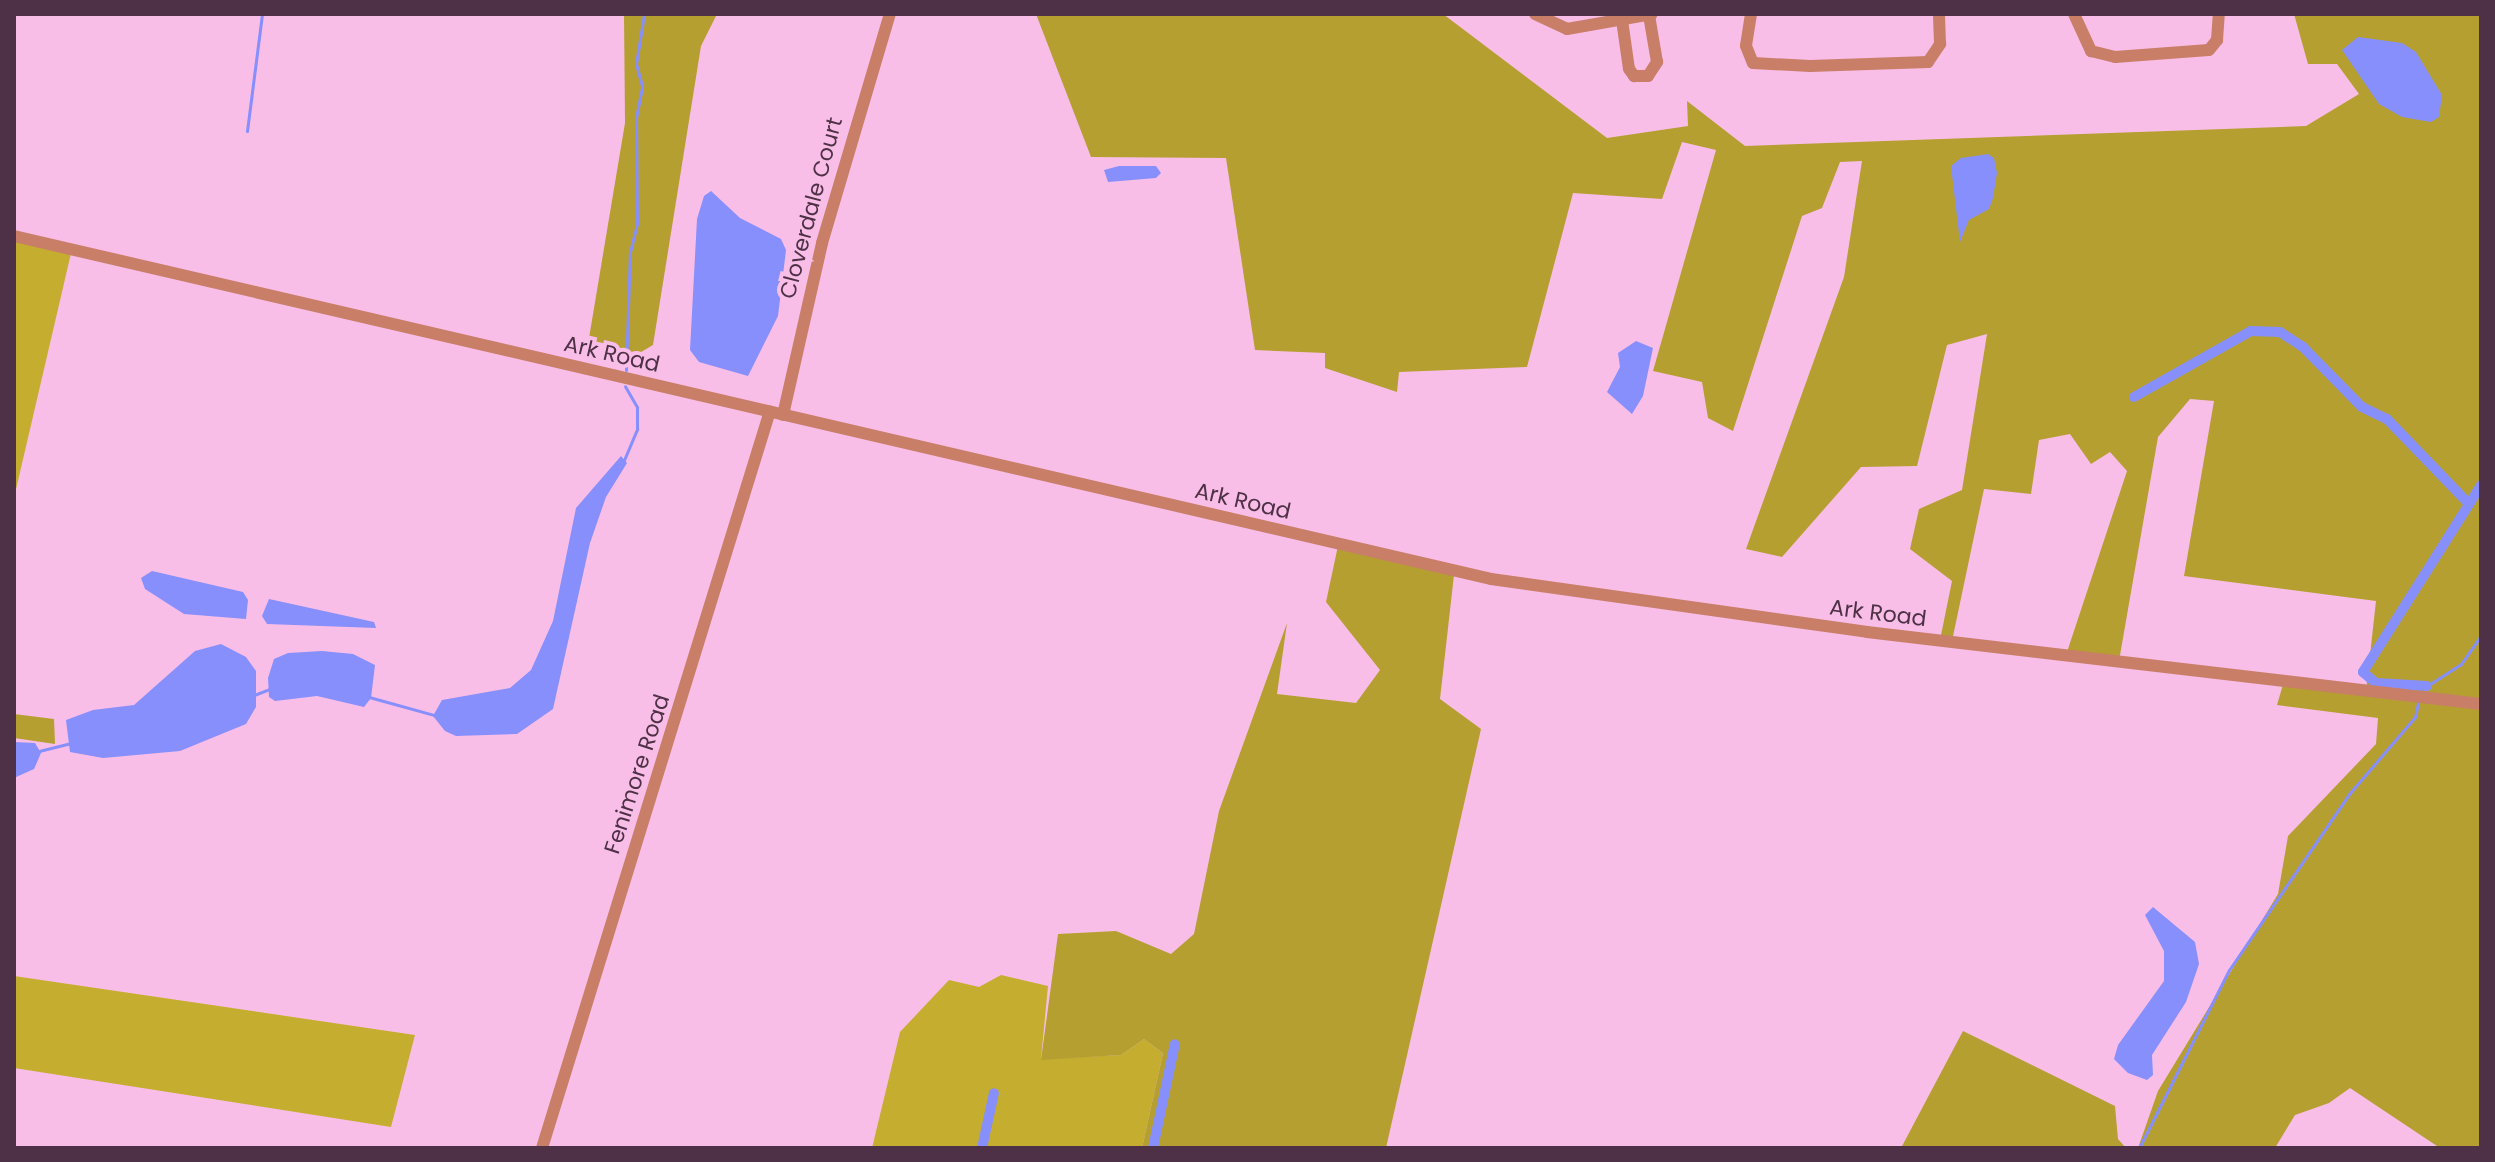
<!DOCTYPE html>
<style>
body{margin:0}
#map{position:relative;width:2495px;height:1162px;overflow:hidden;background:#f9bee7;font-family:Poppins,sans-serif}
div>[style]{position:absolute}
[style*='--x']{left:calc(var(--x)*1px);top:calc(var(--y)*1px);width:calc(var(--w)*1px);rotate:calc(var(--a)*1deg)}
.green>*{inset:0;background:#c5ad30}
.forest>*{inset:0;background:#b59f31}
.water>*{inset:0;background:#868ffc}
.stream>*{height:3px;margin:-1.5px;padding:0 1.5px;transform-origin:1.5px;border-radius:1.5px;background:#868ffc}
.canal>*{height:10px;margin:-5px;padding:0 5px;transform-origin:5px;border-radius:5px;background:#868ffc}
.minor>*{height:12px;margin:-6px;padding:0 6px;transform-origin:6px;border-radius:6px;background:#c97e68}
span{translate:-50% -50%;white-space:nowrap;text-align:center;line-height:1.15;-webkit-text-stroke:8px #f9bee7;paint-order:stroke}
.street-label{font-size:22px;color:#4e3146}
.frame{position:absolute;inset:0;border:16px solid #4e3146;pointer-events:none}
</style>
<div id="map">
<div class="green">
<i style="clip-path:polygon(14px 235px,72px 249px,14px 498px)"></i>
<i style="clip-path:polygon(1001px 975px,1048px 986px,1041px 1059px,1121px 1055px,1144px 1039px,1163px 1053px,1142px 1148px,872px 1148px,900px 1032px,949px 980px,979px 987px)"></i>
<i style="clip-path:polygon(14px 976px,415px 1035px,391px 1127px,14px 1068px)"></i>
</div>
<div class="forest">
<i style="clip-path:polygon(624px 14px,717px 14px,701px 46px,653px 345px,626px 361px,589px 338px,625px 123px)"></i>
<i style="clip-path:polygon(1036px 14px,1443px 14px,1607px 138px,1688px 126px,1687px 101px,1745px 146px,2306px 126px,2359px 94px,2337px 64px,2308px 64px,2294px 14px,2481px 14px,2481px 1148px,2440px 1148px,2350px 1088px,2329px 1103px,2295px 1115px,2275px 1148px,2138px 1148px,2158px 1091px,2278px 894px,2288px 836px,2376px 744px,2378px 718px,2277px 705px,2284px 681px,2366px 691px,2376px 601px,2184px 576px,2214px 401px,2190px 399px,2158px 437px,2119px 661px,2066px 655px,2127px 471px,2110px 452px,2091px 464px,2070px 434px,2039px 440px,2031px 494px,1984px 489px,1952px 641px,1940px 640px,1952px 581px,1910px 549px,1919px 509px,1962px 490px,1987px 334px,1947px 345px,1917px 466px,1861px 467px,1782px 557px,1746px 549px,1844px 277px,1862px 161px,1840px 162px,1822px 208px,1802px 216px,1733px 431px,1708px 418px,1702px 382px,1653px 371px,1716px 150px,1682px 142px,1662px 199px,1573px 193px,1527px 367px,1399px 372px,1397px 392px,1325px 368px,1325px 353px,1255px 350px,1226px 158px,1091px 157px)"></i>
<i style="clip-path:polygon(1339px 541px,1455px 566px,1440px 699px,1481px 729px,1386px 1148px,1142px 1148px,1163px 1053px,1144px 1039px,1121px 1055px,1041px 1060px,1058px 934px,1116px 931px,1171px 954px,1194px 934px,1219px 811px,1287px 623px,1277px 694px,1356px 703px,1380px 670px,1326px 602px)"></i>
<i style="clip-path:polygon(14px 714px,54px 719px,55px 744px,14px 738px)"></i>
<i style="clip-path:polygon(1963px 1031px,2115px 1106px,2118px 1139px,2126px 1148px,1901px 1148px)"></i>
</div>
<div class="water">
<i style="clip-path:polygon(2358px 37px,2402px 43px,2416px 52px,2442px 95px,2439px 117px,2431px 122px,2402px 117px,2379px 104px,2342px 50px)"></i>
<i style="clip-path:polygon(1988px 154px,1994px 158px,1997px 173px,1993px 198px,1989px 209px,1969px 220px,1960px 242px,1951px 166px,1961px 158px)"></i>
<i style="clip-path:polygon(1119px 166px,1156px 166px,1161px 173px,1156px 178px,1108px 182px,1104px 170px)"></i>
<i style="clip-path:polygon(711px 191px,740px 218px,781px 239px,786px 250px,778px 316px,748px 376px,699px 362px,690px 350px,697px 219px,704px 196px)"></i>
<i style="clip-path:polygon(1636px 341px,1653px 348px,1643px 396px,1632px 414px,1607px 392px,1620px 367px,1618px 353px)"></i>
<i style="clip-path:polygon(621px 456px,627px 463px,606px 497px,590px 543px,553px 709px,517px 734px,456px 736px,445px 731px,433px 716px,442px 700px,510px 688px,531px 670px,553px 621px,576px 508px)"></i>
<i style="clip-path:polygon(152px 571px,243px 592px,248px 600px,246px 619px,184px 614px,145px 589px,141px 578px)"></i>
<i style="clip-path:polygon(269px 599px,374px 622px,376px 628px,267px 624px,262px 616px)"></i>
<i style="clip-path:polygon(221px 644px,246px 657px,256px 671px,256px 707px,246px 724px,180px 751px,103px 758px,70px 752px,66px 720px,93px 710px,134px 705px,195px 651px)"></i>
<i style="clip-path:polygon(322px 651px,353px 654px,375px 665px,371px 698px,364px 707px,317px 696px,275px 701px,269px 697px,268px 678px,274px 659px,288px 653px)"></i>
<i style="clip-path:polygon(14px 742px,35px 743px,41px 753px,34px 769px,14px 778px)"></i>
<i style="clip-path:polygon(2153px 907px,2195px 942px,2199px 964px,2186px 1002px,2152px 1055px,2153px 1075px,2147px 1080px,2128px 1073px,2114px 1059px,2118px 1045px,2164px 981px,2164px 951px,2145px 915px)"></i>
</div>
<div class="stream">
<i style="--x:247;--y:131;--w:118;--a:-82.7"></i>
<i style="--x:626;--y:370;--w:118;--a:-88.1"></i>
<i style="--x:630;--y:252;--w:30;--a:-76"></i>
<i style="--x:637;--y:223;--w:105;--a:-90.5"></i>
<i style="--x:636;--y:118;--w:33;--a:-79"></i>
<i style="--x:642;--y:86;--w:23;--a:-105"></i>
<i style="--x:636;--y:64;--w:51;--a:-80.9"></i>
<i style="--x:624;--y:460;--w:34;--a:-67"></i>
<i style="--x:637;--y:429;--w:22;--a:-90"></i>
<i style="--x:637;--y:407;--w:24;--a:-120"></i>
<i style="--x:2427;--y:686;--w:40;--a:-32.9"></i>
<i style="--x:2461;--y:664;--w:35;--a:-55"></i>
<i style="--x:254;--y:695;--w:17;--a:-21"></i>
<i style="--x:369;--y:697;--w:67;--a:15.5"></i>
<i style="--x:39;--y:751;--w:32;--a:-14"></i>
<i style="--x:2139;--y:1148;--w:199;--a:-63.2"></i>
<i style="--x:2229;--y:970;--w:213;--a:-55.7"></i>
<i style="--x:2349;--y:794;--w:101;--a:-49.4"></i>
<i style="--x:2415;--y:717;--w:14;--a:-78"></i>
</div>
<div class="canal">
<i style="--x:2134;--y:397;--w:134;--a:-29.4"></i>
<i style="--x:2251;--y:331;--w:29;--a:2"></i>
<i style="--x:2280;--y:332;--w:27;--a:33"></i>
<i style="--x:2303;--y:347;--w:84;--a:45.5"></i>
<i style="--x:2362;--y:407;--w:28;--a:26"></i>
<i style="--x:2387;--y:419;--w:118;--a:46"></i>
<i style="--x:2427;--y:686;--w:51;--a:-176.6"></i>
<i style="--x:2376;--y:683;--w:17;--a:-140"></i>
<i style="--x:2363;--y:672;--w:221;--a:-57.7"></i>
<i style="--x:982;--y:1148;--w:56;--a:-77.7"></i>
<i style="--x:1153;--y:1148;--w:106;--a:-78.1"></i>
</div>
<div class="minor">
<i style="--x:1535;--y:14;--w:35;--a:25"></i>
<i style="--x:1567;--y:29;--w:86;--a:-10"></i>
<i style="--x:1751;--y:14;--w:32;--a:99"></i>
<i style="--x:1746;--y:46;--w:18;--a:68"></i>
<i style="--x:1753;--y:63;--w:57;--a:3"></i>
<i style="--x:1810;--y:66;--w:118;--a:-1.9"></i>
<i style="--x:1928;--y:62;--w:22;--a:-56"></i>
<i style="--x:1940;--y:44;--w:30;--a:-92"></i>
<i style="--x:2074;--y:14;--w:41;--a:65.3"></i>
<i style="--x:2091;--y:51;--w:25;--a:14"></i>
<i style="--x:2115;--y:57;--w:94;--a:-4.3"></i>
<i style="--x:2209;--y:50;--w:13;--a:-51"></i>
<i style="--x:2217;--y:40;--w:26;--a:-86"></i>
<i style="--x:1622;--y:20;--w:49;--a:81.9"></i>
<i style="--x:1629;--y:69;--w:9;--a:54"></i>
<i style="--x:1634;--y:76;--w:14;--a:0"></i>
<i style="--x:1648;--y:76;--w:17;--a:-57"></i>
<i style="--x:1657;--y:62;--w:48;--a:-99.7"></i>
<i style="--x:14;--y:236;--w:1516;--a:13.07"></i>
<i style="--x:1491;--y:579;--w:380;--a:8"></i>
<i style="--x:1867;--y:632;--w:618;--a:6.69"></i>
<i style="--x:783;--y:415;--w:176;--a:-77.2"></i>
<i style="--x:822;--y:243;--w:239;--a:-73.5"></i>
<i style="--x:542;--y:1148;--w:771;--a:-72.81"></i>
</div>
<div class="street-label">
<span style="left:811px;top:208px;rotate:-75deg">Cloverdale Court</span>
<span style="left:612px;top:354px;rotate:13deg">Ark Road</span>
<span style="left:1243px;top:501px;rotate:13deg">Ark Road</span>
<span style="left:1878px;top:613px;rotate:7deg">Ark Road</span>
<span style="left:637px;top:774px;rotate:-72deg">Fenimore Road</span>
</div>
<div class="frame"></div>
</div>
